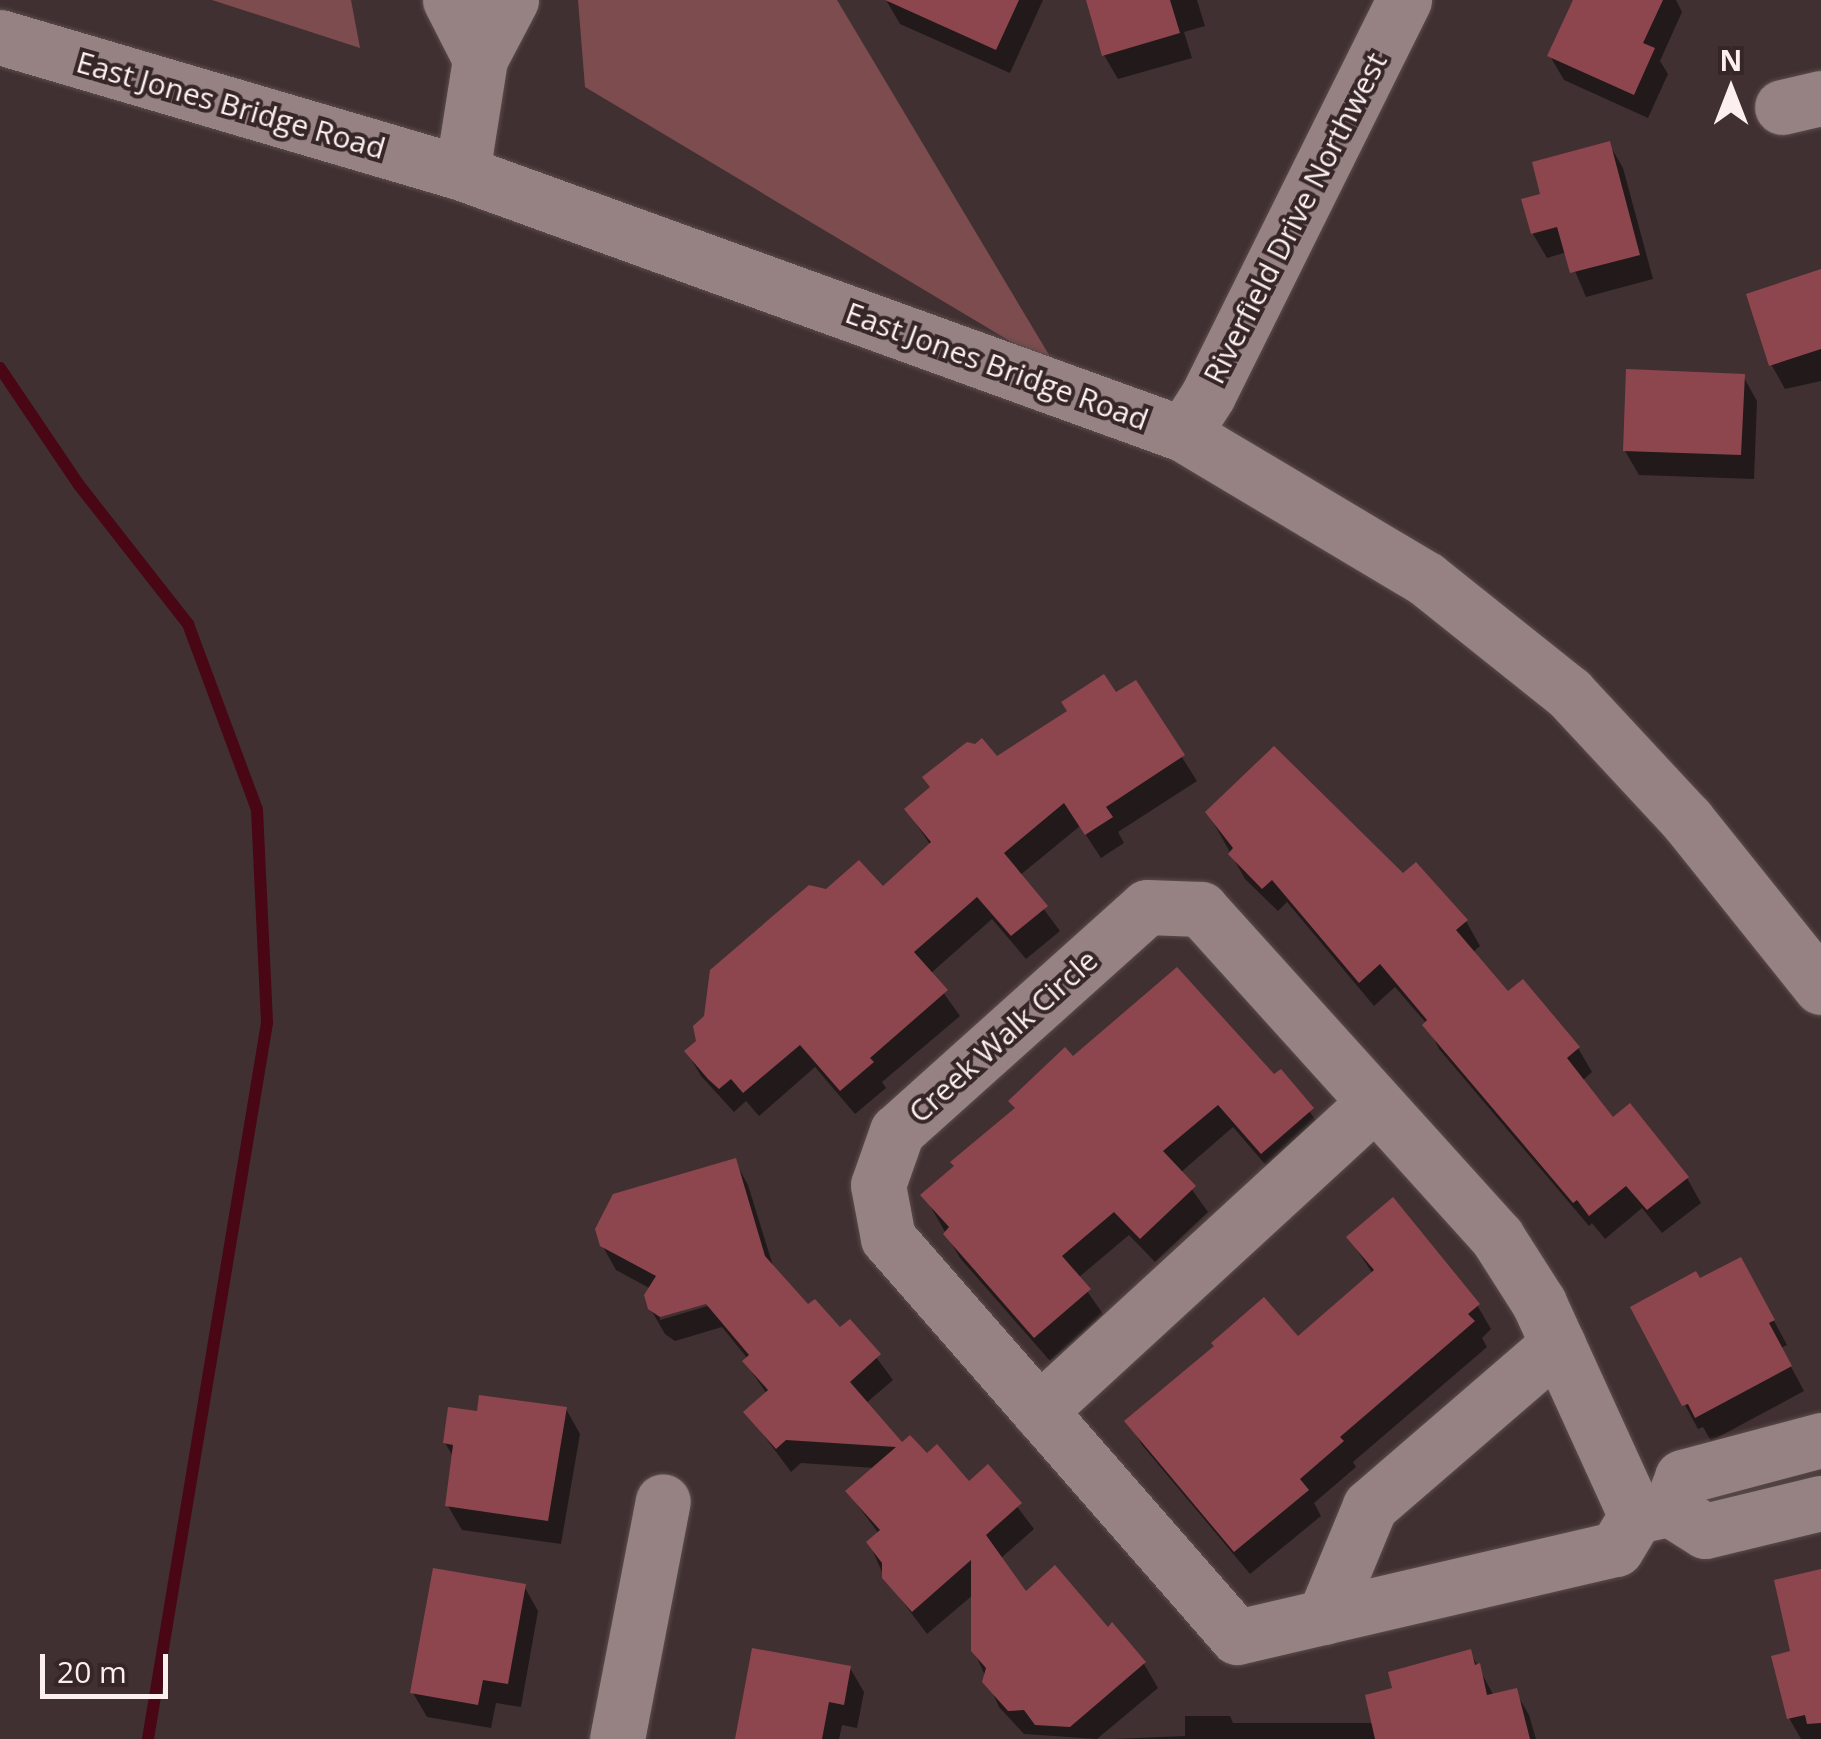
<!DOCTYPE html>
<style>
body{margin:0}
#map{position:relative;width:1821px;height:1739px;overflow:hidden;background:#413031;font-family:"Open Sans",sans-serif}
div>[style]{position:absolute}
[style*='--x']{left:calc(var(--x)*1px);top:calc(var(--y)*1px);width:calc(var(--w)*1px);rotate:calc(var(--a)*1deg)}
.green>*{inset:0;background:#7c4c4f}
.shadow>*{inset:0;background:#0007}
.stream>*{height:12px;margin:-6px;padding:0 6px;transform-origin:6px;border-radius:6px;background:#490715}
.building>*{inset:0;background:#8d464d}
.roads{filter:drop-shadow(0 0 2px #5a4c4c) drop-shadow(0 0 2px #5a4c4c)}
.minor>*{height:55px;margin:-27.5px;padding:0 27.5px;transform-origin:27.5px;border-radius:27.5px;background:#968282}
span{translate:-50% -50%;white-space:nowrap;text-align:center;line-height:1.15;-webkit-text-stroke:8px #362627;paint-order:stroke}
.street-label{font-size:30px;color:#fbefef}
.north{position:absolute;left:1681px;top:40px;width:100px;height:100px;-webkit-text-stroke:8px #362627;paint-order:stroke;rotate:0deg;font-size:28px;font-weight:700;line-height:40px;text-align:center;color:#fbefef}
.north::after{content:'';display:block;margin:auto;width:35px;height:45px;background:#fbefef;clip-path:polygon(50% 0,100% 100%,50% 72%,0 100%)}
.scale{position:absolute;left:40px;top:1654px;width:128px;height:45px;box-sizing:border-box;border:5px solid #fbefef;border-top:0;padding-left:12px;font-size:30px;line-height:35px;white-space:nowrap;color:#fbefef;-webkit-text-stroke:8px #362627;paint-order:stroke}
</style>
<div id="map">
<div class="green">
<i style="clip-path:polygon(212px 0,351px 0,360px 48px)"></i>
<i style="clip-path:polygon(578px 0,837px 0,1058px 370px,585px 87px)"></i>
</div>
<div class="shadow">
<i style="clip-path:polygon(886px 0,1043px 0,1010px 73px,900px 24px)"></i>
<i style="clip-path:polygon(1088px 0,1197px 0,1205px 26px,1184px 32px,1192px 58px,1118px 79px,1104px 55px)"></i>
<i style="clip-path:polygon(1576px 0,1676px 0,1682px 12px,1660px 61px,1668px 74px,1648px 118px,1564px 80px,1550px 56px)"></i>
<i style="clip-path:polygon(1609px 144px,1623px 168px,1653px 279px,1586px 297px,1567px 252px,1547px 258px,1533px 234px,1524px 201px,1543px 196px)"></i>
<i style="clip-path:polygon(1821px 272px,1821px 381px,1785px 389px,1771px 364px)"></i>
<i style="clip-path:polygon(1743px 376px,1757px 401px,1754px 479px,1639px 475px,1625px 451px)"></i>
<i style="clip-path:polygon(1135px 683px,1197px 781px,1118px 832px,1124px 843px,1101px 858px,1080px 826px,1019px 876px,1060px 931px,1026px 959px,992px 919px,930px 974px,960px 1016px,882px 1082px,886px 1088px,855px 1114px,815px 1067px,759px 1116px,746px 1101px,734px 1112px,701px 1076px,687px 1052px,826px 891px,882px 889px,931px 846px,907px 810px)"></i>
<i style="clip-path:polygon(1208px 813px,1403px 877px,1466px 921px,1480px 946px,1472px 953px,1508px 995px,1578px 1048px,1592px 1072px,1582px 1081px,1613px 1120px,1687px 1178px,1701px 1203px,1662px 1233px,1642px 1208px,1605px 1239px,1592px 1223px,1589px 1226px,1439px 1049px,1427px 1024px,1395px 987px,1374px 1006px,1287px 902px,1278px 911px,1245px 879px)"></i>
<i style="clip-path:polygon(1073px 1060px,1274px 1078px,1280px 1072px,1326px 1134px,1276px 1177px,1233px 1127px,1180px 1173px,1208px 1212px,1155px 1262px,1129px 1235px,1078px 1278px,1103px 1314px,1050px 1361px,960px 1258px,924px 1195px)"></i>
<i style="clip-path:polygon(evenodd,735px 1161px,748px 1185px,774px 1269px,808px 1308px,840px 1331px,850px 1322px,893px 1380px,865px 1404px,901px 1445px,969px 1484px,988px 1468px,1034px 1529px,1000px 1559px,1025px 1594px,1108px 1630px,1144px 1664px,1158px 1688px,1097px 1739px,1024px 1734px,999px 1707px,974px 1651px,974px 1594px,927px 1634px,884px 1577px,869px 1542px,879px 1534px,848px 1492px,875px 1468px,801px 1463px,791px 1472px,747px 1413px,767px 1394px,745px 1362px,748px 1359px,722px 1327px,675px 1341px,665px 1334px,650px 1308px,651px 1289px,616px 1270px,602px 1245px,735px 1161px,717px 1298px,718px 1303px,660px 1320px,660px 1314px,717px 1298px)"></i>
<i style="clip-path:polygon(1349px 1238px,1477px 1305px,1491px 1329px,1482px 1338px,1487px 1347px,1353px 1462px,1356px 1467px,1314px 1503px,1321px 1516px,1250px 1574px,1142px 1445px,1128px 1421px,1298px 1340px,1373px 1274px)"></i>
<i style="clip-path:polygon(1699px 1281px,1754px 1284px,1787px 1345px,1781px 1348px,1804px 1391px,1711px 1441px,1703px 1427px,1698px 1429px,1633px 1308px)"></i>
<i style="clip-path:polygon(566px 1409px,580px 1434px,561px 1544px,462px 1530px,448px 1506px,454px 1458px,445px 1443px,480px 1413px)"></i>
<i style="clip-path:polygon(1821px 1572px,1821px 1739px,1801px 1739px,1789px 1718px,1793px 1653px)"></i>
<i style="clip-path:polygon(524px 1586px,538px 1611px,521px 1707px,496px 1703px,491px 1728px,427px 1717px,413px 1693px)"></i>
<i style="clip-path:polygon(1470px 1652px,1494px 1696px,1515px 1691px,1529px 1715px,1536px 1739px,1113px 1739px,1185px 1736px,1185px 1716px,1230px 1716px,1233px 1723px,1374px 1723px,1395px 1690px)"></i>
<i style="clip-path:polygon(850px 1668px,864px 1692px,857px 1728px,842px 1725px,839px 1739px,738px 1739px)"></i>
</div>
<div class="stream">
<i style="--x:0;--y:368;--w:141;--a:56"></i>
<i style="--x:79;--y:485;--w:177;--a:51.9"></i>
<i style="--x:188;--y:624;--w:198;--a:69.6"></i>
<i style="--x:257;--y:810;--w:213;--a:87.3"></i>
<i style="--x:267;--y:1023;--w:726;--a:99.44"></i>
</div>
<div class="building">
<i style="clip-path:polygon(885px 0,1019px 0,996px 50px)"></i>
<i style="clip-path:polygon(1086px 0,1170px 0,1180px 33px,1102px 56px)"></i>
<i style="clip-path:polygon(1573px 0,1663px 0,1643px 43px,1655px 48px,1634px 95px,1547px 56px)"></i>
<i style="clip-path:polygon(1610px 141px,1640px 255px,1570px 273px,1557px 227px,1531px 234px,1521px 199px,1540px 194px,1532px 162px)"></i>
<i style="clip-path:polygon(1821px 269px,1821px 349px,1769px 366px,1746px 294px)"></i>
<i style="clip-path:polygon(1626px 369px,1745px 374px,1741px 455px,1623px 451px)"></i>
<i style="clip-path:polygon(1104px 674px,1116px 692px,1136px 680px,1185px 755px,1106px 807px,1113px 817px,1085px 835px,1064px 803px,1004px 853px,1048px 906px,1011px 936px,977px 897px,914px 952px,948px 990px,870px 1058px,874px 1062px,840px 1091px,800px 1045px,743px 1093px,731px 1079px,719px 1089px,708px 1079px,684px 1051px,696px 1041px,693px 1026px,704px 1016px,710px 970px,809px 885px,826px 889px,859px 860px,883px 886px,931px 842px,904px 809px,930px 787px,922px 777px,967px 742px,975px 744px,982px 738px,997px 756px,1067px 711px,1061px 702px)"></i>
<i style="clip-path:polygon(1274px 746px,1403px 873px,1416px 862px,1468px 920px,1456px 930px,1508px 991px,1523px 979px,1580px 1047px,1567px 1058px,1613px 1117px,1630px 1103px,1689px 1177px,1647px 1210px,1626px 1186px,1589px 1216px,1577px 1200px,1573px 1203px,1422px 1025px,1427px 1020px,1380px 964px,1359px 983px,1272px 880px,1262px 889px,1228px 854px,1233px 848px,1205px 812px)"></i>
<i style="clip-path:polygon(1177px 967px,1274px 1074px,1281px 1069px,1314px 1108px,1261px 1154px,1218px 1105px,1163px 1151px,1196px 1186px,1140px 1239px,1114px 1212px,1062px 1256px,1091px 1289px,1034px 1338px,943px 1234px,949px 1227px,920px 1195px,954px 1166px,950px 1162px,1015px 1108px,1008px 1101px,1065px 1047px,1073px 1056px)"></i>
<i style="clip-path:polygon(736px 1158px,765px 1256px,808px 1304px,815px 1299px,840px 1327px,850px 1319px,881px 1354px,850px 1382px,902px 1442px,910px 1435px,927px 1453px,937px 1444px,969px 1481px,988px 1464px,1022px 1503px,986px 1535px,1026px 1591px,1055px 1565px,1108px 1627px,1112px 1622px,1146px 1662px,1070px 1727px,1035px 1725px,1024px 1710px,1008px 1711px,982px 1682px,986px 1668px,971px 1651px,971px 1560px,912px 1612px,882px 1578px,882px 1563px,866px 1542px,880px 1530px,845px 1491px,896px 1447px,786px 1440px,776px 1449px,743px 1412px,768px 1390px,742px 1361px,749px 1355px,706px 1304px,660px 1317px,648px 1309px,644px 1295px,656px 1276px,600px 1246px,595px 1229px,613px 1194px)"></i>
<i style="clip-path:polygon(1393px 1197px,1480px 1304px,1468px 1314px,1475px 1321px,1340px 1437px,1344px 1441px,1300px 1479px,1309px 1490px,1234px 1552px,1124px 1421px,1214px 1346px,1211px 1343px,1264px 1297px,1298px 1336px,1374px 1270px,1346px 1237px)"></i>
<i style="clip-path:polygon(1741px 1257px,1775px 1320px,1769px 1323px,1792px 1366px,1695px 1418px,1688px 1404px,1682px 1406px,1630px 1307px,1696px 1271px,1700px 1278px)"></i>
<i style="clip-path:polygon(479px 1395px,567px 1407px,548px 1521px,445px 1506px,453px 1445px,443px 1443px,448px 1407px,477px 1411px)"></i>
<i style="clip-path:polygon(433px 1568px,526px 1584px,508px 1684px,483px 1680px,478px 1705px,410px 1693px)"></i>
<i style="clip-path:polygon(1821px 1569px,1821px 1723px,1807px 1724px,1805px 1715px,1787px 1719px,1771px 1656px,1790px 1651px,1774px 1580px)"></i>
<i style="clip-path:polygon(752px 1648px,851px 1666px,844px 1705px,829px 1702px,822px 1739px,735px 1739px)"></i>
<i style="clip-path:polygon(1471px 1649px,1475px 1665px,1480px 1663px,1487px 1695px,1517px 1688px,1530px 1739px,1375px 1739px,1365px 1695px,1392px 1688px,1388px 1672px)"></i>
</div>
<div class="roads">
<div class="minor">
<i style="--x:450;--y:0;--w:66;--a:63"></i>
<i style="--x:0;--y:37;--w:482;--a:16.4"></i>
<i style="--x:462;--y:173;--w:767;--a:19.9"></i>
<i style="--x:1183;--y:434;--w:283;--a:30.8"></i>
<i style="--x:1426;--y:579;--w:183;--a:38.6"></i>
<i style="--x:1569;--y:693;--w:173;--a:47.1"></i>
<i style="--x:1687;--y:820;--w:214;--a:51.3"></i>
<i style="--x:1782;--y:107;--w:40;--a:-13"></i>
<i style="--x:462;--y:173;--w:115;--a:-81"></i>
<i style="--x:480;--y:59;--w:67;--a:-62.3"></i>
<i style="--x:1183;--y:434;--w:46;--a:-57.3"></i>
<i style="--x:1208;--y:395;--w:441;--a:-63.6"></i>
<i style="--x:1039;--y:1411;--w:456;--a:-42.6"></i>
<i style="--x:1670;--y:1509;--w:34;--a:-69"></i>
<i style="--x:1682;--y:1477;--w:144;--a:-14.9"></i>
<i style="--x:1636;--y:1516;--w:234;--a:-114.5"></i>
<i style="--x:1539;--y:1303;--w:78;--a:-122.5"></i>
<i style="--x:1497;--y:1237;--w:442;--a:-132.1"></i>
<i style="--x:1201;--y:909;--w:54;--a:-177.9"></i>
<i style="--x:1147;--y:907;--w:336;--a:138.1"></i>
<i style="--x:897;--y:1131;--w:57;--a:109.4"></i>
<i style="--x:878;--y:1185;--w:54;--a:79.3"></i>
<i style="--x:888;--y:1238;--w:530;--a:48.82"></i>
<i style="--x:1237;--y:1637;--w:389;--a:-13.1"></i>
<i style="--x:1616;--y:1549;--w:39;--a:-59"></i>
<i style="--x:1636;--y:1516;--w:35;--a:-12"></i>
<i style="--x:1670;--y:1509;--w:41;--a:32.2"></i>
<i style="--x:1705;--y:1531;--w:119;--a:-13.6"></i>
<i style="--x:1324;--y:1617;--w:120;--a:-67.5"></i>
<i style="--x:1370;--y:1506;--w:248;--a:-40.8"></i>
<i style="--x:617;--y:1739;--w:242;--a:-79.1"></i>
</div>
</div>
<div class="street-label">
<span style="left:231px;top:105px;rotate:16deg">East Jones Bridge Road</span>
<span style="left:1295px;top:218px;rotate:-63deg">Riverfield Drive Northwest</span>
<span style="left:997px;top:366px;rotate:20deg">East Jones Bridge Road</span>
<span style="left:1003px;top:1036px;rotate:-42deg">Creek Walk Circle</span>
</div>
<div class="north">N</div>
<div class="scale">20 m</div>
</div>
